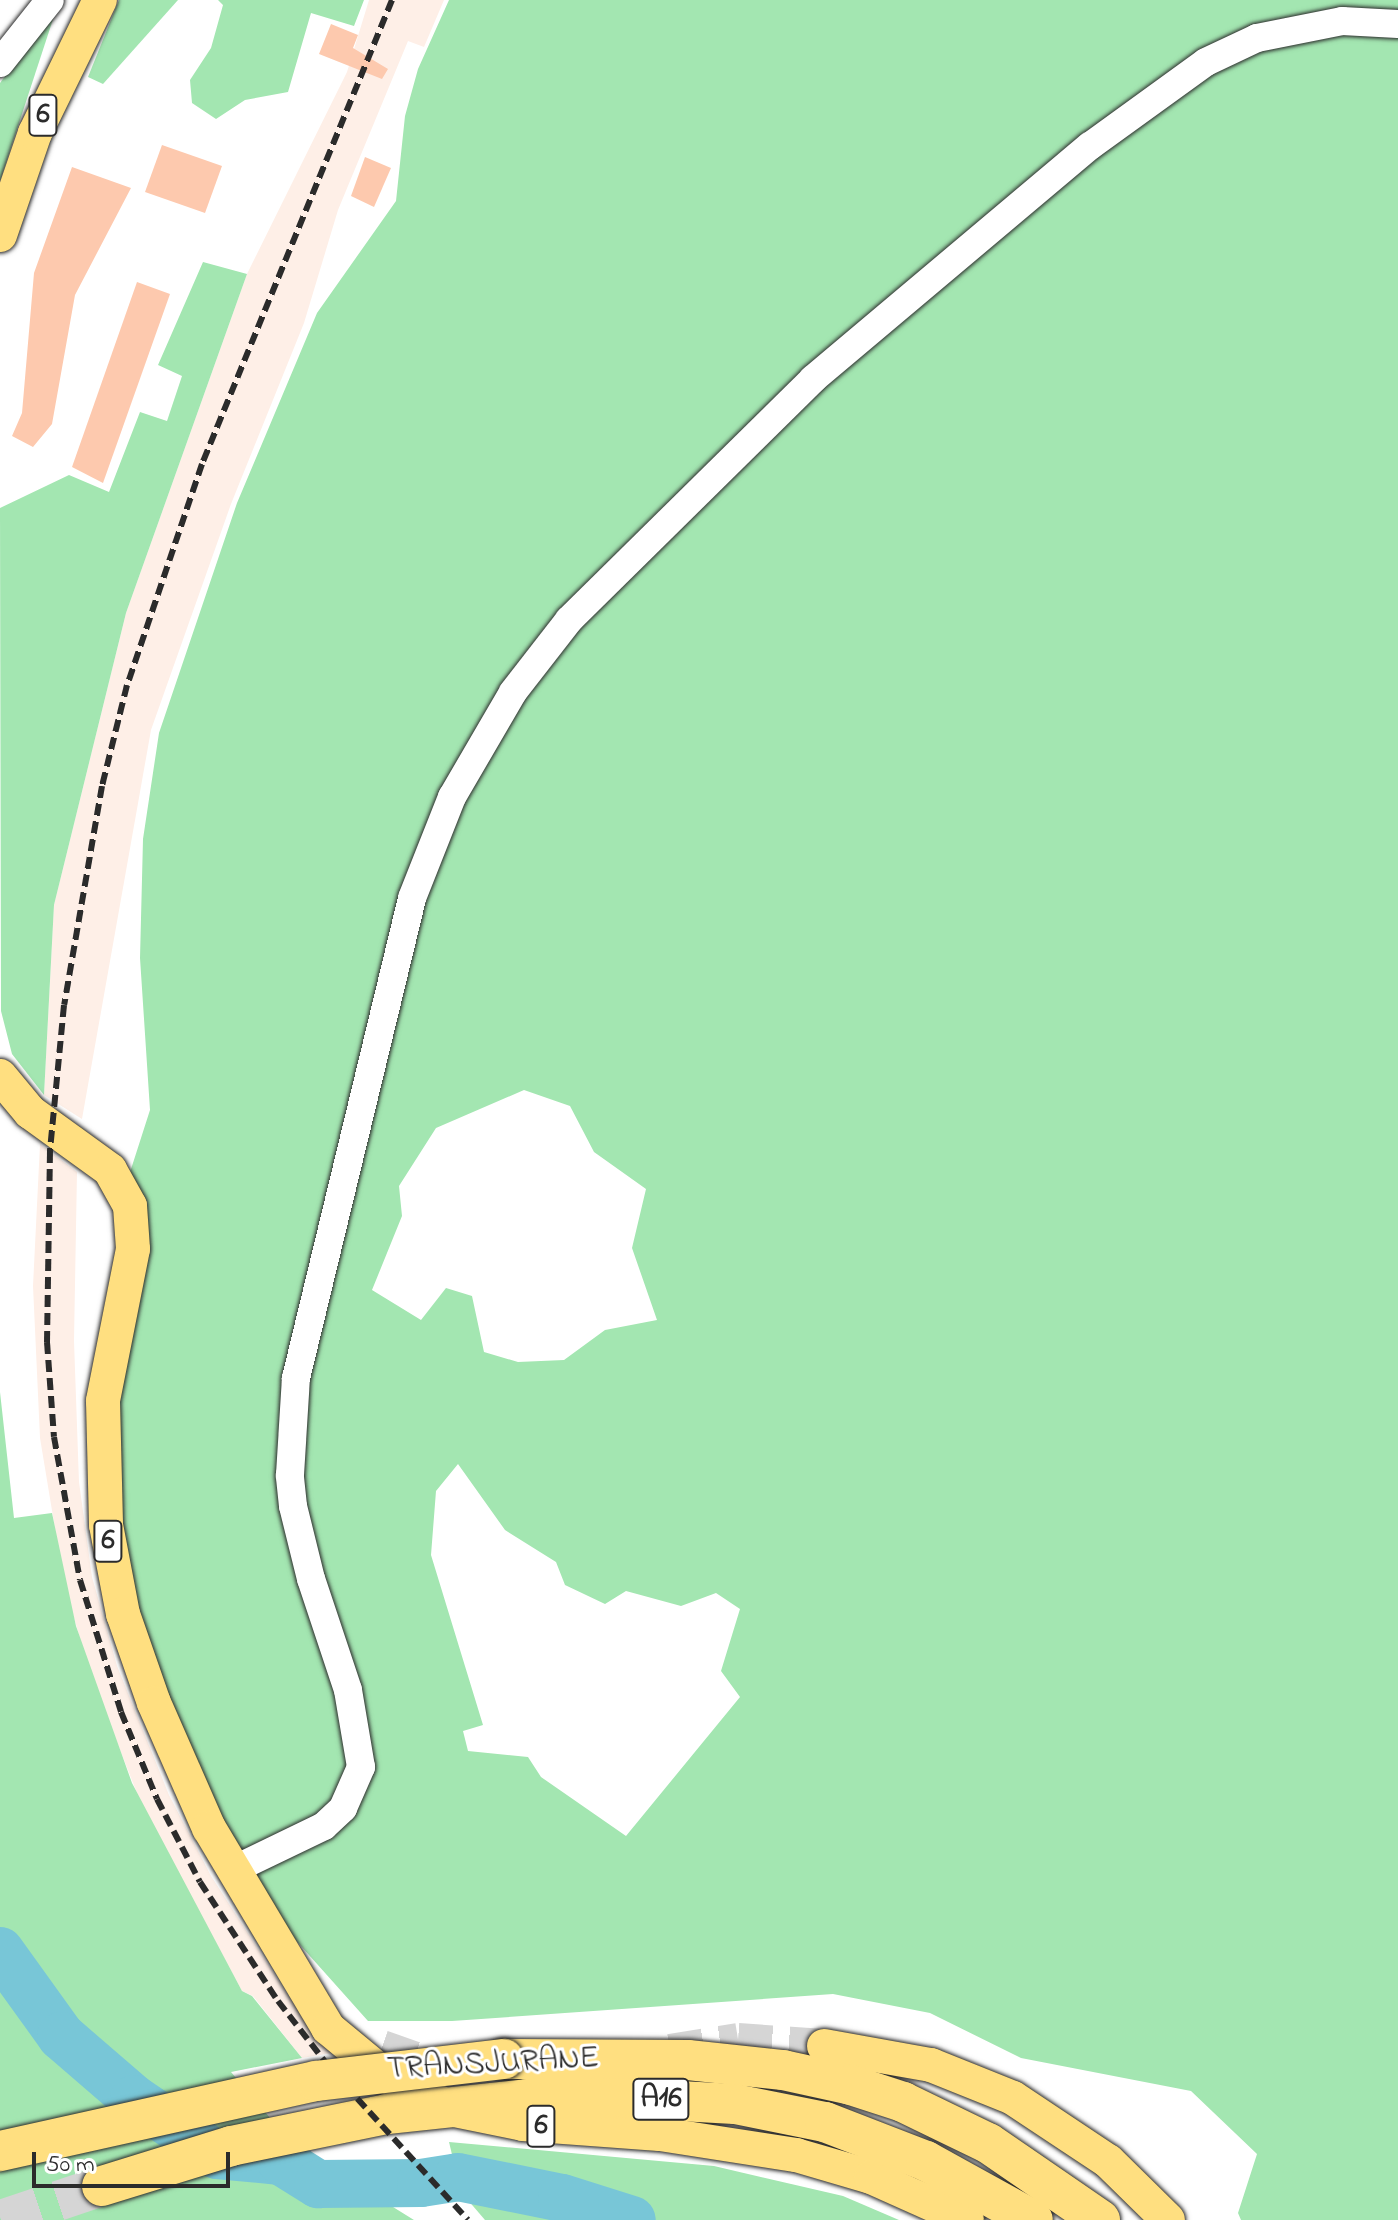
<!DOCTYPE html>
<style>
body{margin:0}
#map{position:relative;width:1398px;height:2220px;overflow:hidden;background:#fff;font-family:"Indie Flower",sans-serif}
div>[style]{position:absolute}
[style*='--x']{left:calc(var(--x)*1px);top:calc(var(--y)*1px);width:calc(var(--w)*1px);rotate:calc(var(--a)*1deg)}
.built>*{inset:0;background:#feefe7}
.green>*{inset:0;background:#a3e6b1}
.river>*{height:48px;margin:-24px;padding:0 24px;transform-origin:24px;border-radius:24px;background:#78c6d7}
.building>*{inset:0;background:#fdc9ae}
.major-tunnel>*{height:34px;margin-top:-17px;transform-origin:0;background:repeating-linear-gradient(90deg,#d5d5d5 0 34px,transparent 0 51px)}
.highway-tunnel>*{height:40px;margin-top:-20px;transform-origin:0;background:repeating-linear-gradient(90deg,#d5d5d5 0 40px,transparent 0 60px)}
.roads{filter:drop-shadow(0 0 2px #2b2b2b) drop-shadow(0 0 2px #2b2b2b)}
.minor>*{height:28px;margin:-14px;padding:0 14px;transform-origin:14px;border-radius:14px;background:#fff}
.major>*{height:34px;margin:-17px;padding:0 17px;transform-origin:17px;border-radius:17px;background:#ffdf80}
.highway>*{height:40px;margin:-20px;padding:0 20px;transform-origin:20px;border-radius:20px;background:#ffdf80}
.rail>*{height:6px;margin-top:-3px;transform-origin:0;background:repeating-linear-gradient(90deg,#2b2b2b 0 12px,transparent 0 18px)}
.bridges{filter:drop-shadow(0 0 2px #2b2b2b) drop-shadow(0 0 2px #2b2b2b)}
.highway-bridge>*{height:40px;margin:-20px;padding:0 20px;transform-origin:20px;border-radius:20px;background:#ffdf80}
span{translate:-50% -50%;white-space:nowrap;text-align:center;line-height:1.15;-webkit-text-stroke:6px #fff;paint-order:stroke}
.shield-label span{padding:2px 6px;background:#fff;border:2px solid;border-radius:6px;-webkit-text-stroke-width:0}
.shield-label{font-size:30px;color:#2b2b2b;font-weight:700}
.street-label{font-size:32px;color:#2b2b2b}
.scale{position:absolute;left:32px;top:2152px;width:198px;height:36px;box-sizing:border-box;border:4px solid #2b2b2b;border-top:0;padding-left:10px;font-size:24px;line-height:28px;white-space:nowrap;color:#2b2b2b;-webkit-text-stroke:6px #fff;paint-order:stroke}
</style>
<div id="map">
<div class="built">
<i style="clip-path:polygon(369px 0,444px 0,424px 47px,408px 41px,338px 210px,304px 323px,231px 504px,151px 730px,82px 1119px,44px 1095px,54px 905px,126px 613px,247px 274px,347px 72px)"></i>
<i style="clip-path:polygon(40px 1144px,77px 1172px,74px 1341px,79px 1482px,92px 1577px,117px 1666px,169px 1795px,211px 1876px,287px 1994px,332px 2053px,302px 2058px,253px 1996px,242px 1991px,142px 1806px,90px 1673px,64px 1583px,40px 1438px,33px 1286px)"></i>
</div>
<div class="green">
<i style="clip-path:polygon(119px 0,178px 0,103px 84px,88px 77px)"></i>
<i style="clip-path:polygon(218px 0,364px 0,354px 26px,311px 13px,288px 92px,245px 100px,216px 119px,192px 103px,190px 80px,211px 48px,223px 5px)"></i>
<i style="clip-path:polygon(evenodd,449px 0,1398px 0,1398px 2220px,1241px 2220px,1238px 2213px,1257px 2154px,1191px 2091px,1021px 2058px,930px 2013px,833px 1994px,452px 2021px,368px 2021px,233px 1870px,113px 1573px,124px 1191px,150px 1110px,140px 958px,143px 839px,159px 733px,237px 503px,317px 313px,396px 201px,405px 116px,418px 69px,449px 0,524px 1090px,570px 1106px,594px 1152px,646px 1189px,632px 1248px,657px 1320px,605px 1330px,564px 1360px,518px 1362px,484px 1352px,472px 1296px,446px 1288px,421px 1320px,372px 1290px,402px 1216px,399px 1186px,436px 1128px,524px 1090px,449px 0,458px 1464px,505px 1530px,556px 1562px,565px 1585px,605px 1604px,626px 1591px,681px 1606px,716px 1593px,740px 1609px,721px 1671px,740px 1697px,626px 1836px,541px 1777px,528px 1757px,468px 1751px,463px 1731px,483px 1725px,431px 1555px,436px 1491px,458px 1464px)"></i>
<i style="clip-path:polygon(58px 4px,0 181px,0 83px)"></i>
<i style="clip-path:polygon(203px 262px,247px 274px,126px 613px,54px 905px,44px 1095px,12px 1054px,1px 1011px,0 508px,69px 475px,109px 492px,140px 412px,167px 421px,182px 376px,158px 365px)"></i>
<i style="clip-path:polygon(0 1392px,14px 1518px,52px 1513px,76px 1626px,132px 1783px,242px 1991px,252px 1996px,302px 2058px,231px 2072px,293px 2145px,414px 2220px,0 2220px)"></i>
<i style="clip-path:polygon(449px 2142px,714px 2166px,843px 2196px,899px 2220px,485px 2220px,461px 2192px)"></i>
</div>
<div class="river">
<i style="--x:0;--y:1951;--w:105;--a:54.3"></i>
<i style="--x:61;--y:2036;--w:96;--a:40.8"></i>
<i style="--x:134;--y:2099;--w:100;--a:34"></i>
<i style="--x:217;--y:2155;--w:64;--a:5.4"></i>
<i style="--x:281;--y:2161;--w:44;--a:31.9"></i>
<i style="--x:318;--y:2184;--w:103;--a:-0.6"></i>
<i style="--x:421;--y:2183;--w:37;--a:-9"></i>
<i style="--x:458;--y:2177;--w:106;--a:11.4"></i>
<i style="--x:562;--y:2198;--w:73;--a:17.4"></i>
</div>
<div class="building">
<i style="clip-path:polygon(331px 24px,358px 35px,353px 48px,388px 69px,382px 79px,319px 54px)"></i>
<i style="clip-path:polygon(162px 145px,222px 166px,205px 213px,145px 192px)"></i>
<i style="clip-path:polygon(365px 157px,391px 168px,374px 207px,351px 196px)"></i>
<i style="clip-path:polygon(72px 167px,131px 188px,75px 295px,52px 424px,33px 447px,12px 436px,22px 413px,34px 273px)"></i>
<i style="clip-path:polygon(137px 282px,170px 294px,103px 483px,72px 467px)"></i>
</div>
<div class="major-tunnel">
<i style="--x:382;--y:2047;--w:57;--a:19.4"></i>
<i style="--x:670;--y:2051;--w:69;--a:-9.2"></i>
<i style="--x:738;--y:2040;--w:86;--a:4"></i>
</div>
<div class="highway-tunnel">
<i style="--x:1;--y:2220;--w:107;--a:-18.6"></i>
</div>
<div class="roads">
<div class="minor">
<i style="--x:0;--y:63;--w:80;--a:-51.6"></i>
<i style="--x:233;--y:1870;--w:101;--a:-25.8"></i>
<i style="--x:324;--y:1826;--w:26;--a:-43"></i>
<i style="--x:343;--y:1808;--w:45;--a:-66.3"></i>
<i style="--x:361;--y:1767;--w:78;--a:-99.6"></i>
<i style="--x:348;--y:1690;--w:117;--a:-108.4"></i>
<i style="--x:311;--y:1579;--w:75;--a:-103.9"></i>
<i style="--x:293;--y:1506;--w:31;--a:-96"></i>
<i style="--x:290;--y:1475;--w:97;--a:-86.5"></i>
<i style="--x:296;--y:1378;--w:494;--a:-76.4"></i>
<i style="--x:412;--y:898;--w:109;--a:-68.4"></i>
<i style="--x:452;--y:797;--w:121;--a:-59.8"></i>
<i style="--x:513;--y:692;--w:91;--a:-52.1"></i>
<i style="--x:569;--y:620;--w:343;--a:-44.6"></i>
<i style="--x:813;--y:379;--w:362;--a:-40.1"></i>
<i style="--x:1090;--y:146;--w:143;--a:-35.9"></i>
<i style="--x:1206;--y:62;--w:56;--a:-25.2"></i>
<i style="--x:1257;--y:38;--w:87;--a:-11.3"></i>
<i style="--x:1342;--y:21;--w:56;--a:3.1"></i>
</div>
<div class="major">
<i style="--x:0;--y:235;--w:108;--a:-71.1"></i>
<i style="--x:35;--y:133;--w:148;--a:-64"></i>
<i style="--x:0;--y:1076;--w:47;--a:50.2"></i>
<i style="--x:30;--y:1112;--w:99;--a:35.9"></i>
<i style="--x:110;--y:1170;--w:41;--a:60.9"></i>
<i style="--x:130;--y:1206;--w:43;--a:86"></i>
<i style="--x:133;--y:1249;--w:155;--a:101.2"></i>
<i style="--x:103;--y:1401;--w:124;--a:88.6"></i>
<i style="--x:106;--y:1525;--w:91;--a:79.2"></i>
<i style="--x:123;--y:1614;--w:94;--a:70.8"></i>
<i style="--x:154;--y:1703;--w:137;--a:66.3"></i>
<i style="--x:209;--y:1828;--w:233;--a:59.2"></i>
<i style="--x:328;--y:2028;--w:75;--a:39.6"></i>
<i style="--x:386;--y:2076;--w:77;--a:26.2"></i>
<i style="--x:455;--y:2110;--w:69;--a:11.6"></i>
<i style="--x:523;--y:2124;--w:137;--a:4.2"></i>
<i style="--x:660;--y:2134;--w:138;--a:8.8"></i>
<i style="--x:796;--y:2155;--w:78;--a:16.3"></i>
<i style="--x:871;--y:2177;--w:105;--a:24.1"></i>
<i style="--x:824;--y:2046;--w:109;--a:10.1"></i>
<i style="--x:931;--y:2065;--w:88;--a:21.9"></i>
<i style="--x:1013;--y:2098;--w:114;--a:33.6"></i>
<i style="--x:1108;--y:2161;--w:84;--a:44.5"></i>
</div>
<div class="highway">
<i style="--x:504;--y:2059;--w:184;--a:0.3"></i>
<i style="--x:688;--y:2060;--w:96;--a:6"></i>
<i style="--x:783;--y:2070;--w:70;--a:12.4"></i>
<i style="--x:851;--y:2085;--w:55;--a:18.1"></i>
<i style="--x:903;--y:2102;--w:94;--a:25.8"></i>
<i style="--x:988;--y:2143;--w:136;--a:34.5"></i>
<i style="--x:102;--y:2186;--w:135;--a:-17.2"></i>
<i style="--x:231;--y:2146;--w:159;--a:-11.6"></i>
<i style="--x:387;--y:2114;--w:141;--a:-6.1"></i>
<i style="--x:527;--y:2099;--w:98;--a:-0.6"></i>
<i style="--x:625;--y:2098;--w:110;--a:3.1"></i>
<i style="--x:735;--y:2104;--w:92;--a:11.3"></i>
<i style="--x:825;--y:2122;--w:108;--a:21.1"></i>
<i style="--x:926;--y:2161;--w:122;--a:28.9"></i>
</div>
</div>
<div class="rail">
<i style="--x:392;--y:0;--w:501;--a:112.27"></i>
<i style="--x:202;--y:464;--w:233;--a:108.7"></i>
<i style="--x:127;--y:685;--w:104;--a:103.9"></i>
<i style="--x:102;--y:786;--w:222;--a:99.8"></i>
<i style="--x:64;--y:1005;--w:147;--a:95.5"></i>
<i style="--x:50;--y:1151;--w:191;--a:90.9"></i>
<i style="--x:47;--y:1342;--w:95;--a:85.8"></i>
<i style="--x:54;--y:1437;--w:145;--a:79.7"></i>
<i style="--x:80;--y:1580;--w:138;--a:72.7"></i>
<i style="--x:121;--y:1712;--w:94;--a:67.5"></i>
<i style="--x:157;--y:1799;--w:93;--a:62.6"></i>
<i style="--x:200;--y:1882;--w:142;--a:56.8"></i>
<i style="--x:278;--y:2001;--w:90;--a:52.2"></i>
<i style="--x:333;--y:2072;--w:200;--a:47.6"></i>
</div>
<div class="bridges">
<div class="highway-bridge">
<i style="--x:0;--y:2151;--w:324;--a:-12.5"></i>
<i style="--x:316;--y:2081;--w:189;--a:-6.7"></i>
</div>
</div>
<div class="shield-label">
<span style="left:43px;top:115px">6</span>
<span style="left:108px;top:1541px">6</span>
<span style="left:661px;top:2099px">A16</span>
<span style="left:541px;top:2126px">6</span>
</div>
<div class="street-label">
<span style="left:493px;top:2065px;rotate:-3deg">TRANSJURANE</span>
</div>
<div class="scale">50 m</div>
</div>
